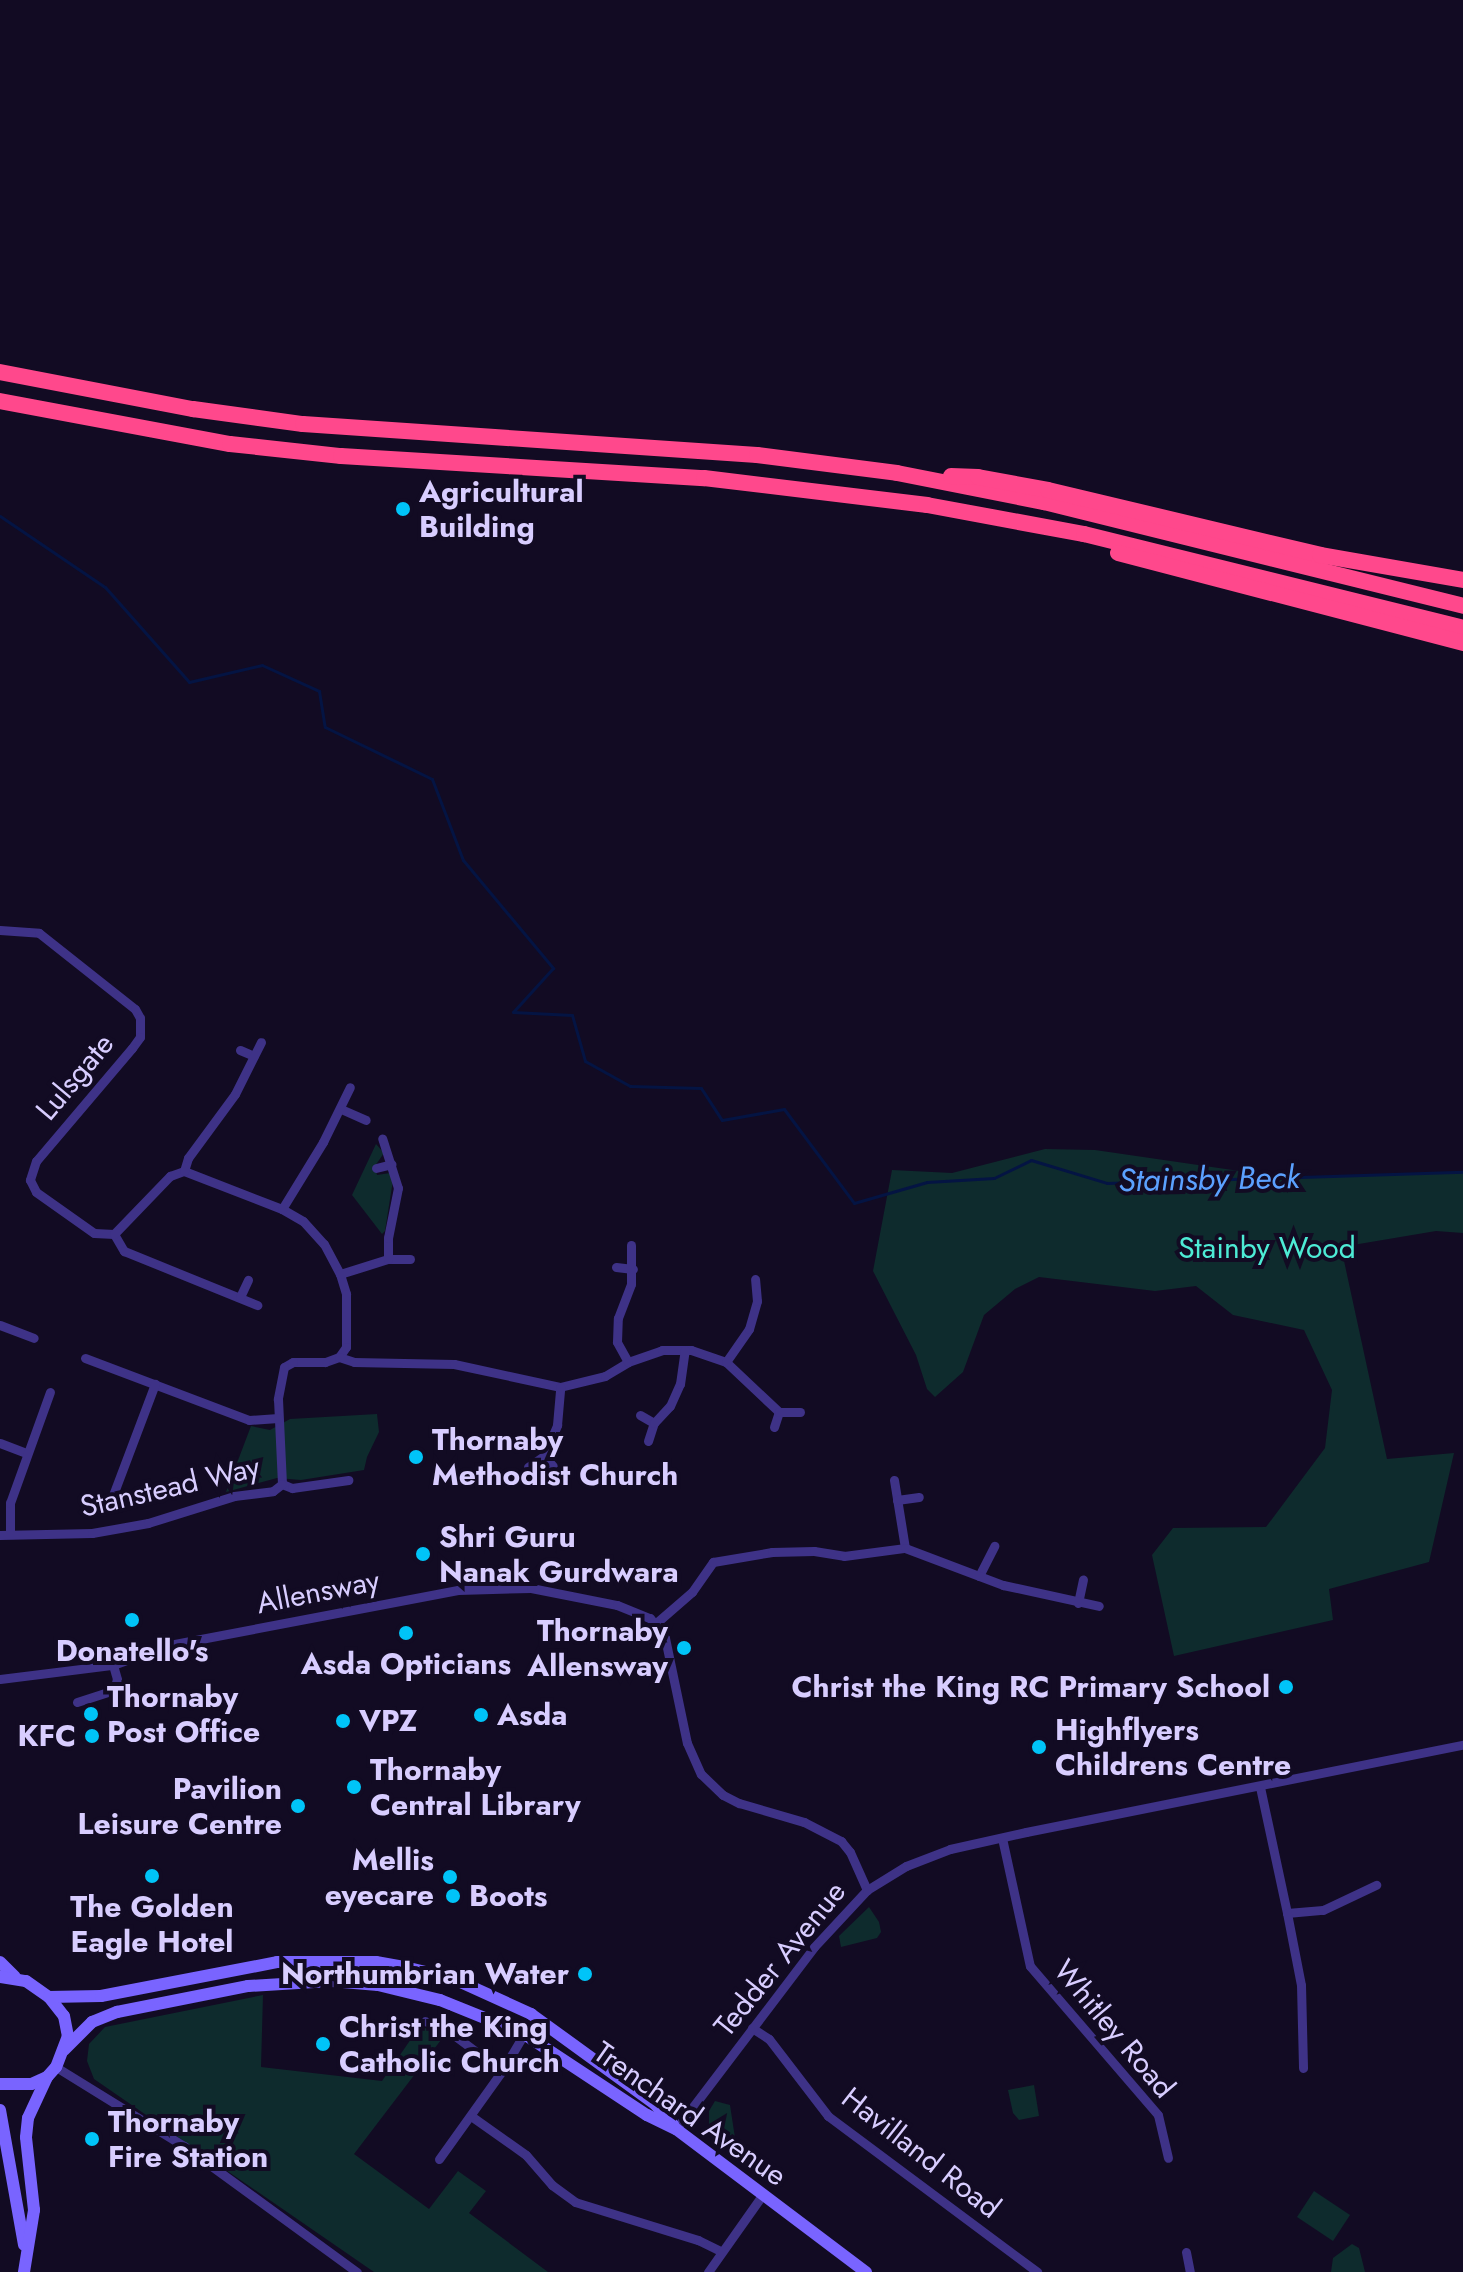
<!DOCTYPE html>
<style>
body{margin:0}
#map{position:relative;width:1463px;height:2272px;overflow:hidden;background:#120b23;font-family:Jost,sans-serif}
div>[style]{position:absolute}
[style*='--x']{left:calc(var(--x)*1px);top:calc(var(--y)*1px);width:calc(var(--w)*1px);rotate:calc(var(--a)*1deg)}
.green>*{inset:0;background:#0e2b2d}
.stream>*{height:3px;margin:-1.5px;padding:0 1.5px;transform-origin:1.5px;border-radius:1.5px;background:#041443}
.street>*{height:9px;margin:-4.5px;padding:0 4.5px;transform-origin:4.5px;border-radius:4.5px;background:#3e3287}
.secondary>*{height:12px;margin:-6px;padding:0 6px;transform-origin:6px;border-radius:6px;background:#7964ff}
.highway>*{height:16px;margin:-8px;padding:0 8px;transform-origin:8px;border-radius:8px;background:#ff488c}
.dots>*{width:22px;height:22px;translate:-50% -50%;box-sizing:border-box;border:4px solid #120b23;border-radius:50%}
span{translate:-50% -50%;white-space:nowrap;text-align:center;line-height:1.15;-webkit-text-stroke:8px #120b23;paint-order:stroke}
.poi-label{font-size:30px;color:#d8cdff;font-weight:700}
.left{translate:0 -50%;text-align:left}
.right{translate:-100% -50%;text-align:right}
.street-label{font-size:30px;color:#d8cdff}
.park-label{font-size:30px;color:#4debd5}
.water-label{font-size:32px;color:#5ba1ff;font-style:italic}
</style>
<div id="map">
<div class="green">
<i style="clip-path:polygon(376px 1144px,384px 1153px,375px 1166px,377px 1175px,390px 1173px,393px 1180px,385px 1231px,382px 1234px,352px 1195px)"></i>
<i style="clip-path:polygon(1045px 1149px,1095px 1150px,1280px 1177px,1463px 1173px,1463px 1233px,1436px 1231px,1341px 1247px,1387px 1459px,1454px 1453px,1429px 1562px,1329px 1589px,1333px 1620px,1174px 1656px,1152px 1555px,1173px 1528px,1266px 1527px,1325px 1448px,1332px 1390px,1304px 1330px,1233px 1315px,1196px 1286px,1155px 1291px,1039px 1277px,1015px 1289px,984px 1315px,963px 1372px,935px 1397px,927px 1389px,916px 1355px,873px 1271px,892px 1170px,952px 1173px)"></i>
<i style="clip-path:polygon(377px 1414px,379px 1432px,367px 1457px,364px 1470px,301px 1480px,277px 1478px,226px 1492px,251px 1426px,270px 1430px,290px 1419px)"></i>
<i style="clip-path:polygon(869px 1907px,879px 1922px,881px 1932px,877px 1938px,841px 1947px,839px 1936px)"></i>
<i style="clip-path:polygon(263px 1995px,261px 2067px,382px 2081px,420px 2026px,444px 2036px,354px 2154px,429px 2209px,458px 2171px,486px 2191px,469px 2213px,548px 2272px,374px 2272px,94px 2079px,87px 2061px,89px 2044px,105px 2027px)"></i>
<i style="clip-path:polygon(1034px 2085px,1039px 2116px,1019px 2120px,1013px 2113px,1008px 2090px)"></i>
<i style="clip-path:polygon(715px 2101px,730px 2105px,735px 2138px,728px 2148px,709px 2132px,709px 2111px)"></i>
<i style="clip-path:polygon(1314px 2191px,1350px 2215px,1333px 2241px,1297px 2217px)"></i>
<i style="clip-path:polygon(1352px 2244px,1359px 2248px,1365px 2272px,1331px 2272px,1333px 2258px)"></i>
</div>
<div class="stream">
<i style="--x:0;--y:516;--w:127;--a:34.1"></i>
<i style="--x:105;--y:587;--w:127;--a:48.5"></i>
<i style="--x:189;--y:682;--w:75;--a:-13.1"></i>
<i style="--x:262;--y:665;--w:63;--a:24.5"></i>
<i style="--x:319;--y:691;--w:36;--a:81"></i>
<i style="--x:325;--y:727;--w:119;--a:25.9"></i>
<i style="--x:432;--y:779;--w:87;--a:69.1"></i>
<i style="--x:463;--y:860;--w:141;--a:50.2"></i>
<i style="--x:553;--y:968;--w:59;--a:132.3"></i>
<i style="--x:513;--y:1012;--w:59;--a:2.9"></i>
<i style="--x:572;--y:1015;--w:48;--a:74.2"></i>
<i style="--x:585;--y:1061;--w:51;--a:29.1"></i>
<i style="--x:630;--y:1086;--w:71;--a:1.6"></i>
<i style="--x:701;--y:1088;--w:38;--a:57"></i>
<i style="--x:722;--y:1120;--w:63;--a:-10.1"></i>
<i style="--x:784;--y:1109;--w:117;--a:53.3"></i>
<i style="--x:854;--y:1203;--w:76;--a:-16"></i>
<i style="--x:927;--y:1182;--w:67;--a:-3.4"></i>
<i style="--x:994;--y:1178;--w:41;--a:-25.9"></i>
<i style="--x:1031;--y:1160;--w:79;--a:16.8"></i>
<i style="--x:1107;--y:1183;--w:356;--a:-1.8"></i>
</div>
<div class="street">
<i style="--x:0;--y:930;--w:39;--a:4"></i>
<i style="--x:39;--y:933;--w:122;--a:38.4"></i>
<i style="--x:135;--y:1009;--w:10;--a:61"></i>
<i style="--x:140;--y:1018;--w:19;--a:90"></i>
<i style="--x:140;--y:1037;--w:14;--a:126"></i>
<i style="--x:132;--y:1048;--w:148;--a:130.3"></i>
<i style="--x:36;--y:1161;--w:20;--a:108"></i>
<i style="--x:30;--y:1180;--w:13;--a:63"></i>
<i style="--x:36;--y:1192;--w:71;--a:35.3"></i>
<i style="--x:94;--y:1233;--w:20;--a:3"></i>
<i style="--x:114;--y:1234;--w:20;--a:60"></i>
<i style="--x:124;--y:1251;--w:144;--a:22.1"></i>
<i style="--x:240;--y:1050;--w:15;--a:23"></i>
<i style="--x:341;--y:1109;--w:27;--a:24"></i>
<i style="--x:376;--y:1168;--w:16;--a:-14"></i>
<i style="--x:184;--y:1171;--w:105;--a:21.2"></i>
<i style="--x:282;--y:1209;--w:24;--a:30"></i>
<i style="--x:303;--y:1221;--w:31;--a:48"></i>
<i style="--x:324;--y:1244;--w:34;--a:62"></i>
<i style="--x:340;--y:1274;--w:21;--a:73"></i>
<i style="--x:346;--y:1294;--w:53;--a:90"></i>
<i style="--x:346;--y:1347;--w:12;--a:125"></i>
<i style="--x:339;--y:1357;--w:15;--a:160"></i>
<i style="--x:325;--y:1362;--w:32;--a:180"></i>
<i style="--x:293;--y:1362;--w:10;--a:151"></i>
<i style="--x:284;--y:1367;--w:33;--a:101"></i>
<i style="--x:278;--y:1399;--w:85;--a:87.3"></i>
<i style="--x:282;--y:1209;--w:79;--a:-58.5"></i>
<i style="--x:323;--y:1142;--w:61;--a:-63.9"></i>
<i style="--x:114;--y:1234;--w:81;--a:-46"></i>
<i style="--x:170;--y:1176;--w:15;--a:-20"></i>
<i style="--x:184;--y:1171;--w:14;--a:-73"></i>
<i style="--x:188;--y:1158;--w:79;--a:-53.7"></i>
<i style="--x:235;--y:1094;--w:58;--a:-63.4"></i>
<i style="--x:388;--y:1259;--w:22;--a:0"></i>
<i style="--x:616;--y:1267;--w:17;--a:7"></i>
<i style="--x:340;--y:1274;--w:50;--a:-17.4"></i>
<i style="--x:388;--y:1259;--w:21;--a:-90"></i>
<i style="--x:388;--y:1238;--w:51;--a:-78.7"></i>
<i style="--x:398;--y:1188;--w:52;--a:-107.7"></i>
<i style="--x:240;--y:1297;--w:19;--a:-65"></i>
<i style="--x:0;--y:1325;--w:36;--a:21"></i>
<i style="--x:339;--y:1357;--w:16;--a:18"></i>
<i style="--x:354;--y:1362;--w:100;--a:1.1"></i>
<i style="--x:454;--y:1364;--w:108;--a:12.2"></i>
<i style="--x:560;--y:1387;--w:46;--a:-13.7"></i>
<i style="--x:605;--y:1376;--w:27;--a:-31"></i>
<i style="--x:628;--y:1362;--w:36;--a:-19"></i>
<i style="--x:662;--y:1350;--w:29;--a:0"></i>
<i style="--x:691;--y:1350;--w:37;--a:19"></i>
<i style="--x:726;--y:1362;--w:73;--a:43.3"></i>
<i style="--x:85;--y:1358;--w:175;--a:20.7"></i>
<i style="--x:249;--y:1420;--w:29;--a:-4"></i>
<i style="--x:628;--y:1362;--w:23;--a:-119"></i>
<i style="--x:617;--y:1342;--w:24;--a:-88"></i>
<i style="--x:618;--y:1318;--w:36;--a:-69"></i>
<i style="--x:631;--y:1284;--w:39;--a:-90"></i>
<i style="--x:726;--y:1362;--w:40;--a:-55.1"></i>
<i style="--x:749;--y:1329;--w:29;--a:-74"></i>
<i style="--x:757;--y:1301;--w:22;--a:-95"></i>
<i style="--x:640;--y:1415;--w:16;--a:30"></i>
<i style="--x:774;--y:1427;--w:16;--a:-72"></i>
<i style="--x:779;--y:1412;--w:21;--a:0"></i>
<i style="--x:648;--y:1441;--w:19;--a:-72"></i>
<i style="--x:654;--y:1423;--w:23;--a:-47"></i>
<i style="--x:670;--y:1406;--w:24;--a:-66"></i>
<i style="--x:680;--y:1384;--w:34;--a:-82"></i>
<i style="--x:0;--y:1443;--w:28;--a:21"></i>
<i style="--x:544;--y:1456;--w:13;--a:48"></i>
<i style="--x:528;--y:1467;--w:19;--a:-35"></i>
<i style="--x:544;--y:1456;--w:34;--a:-67"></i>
<i style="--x:557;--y:1425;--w:38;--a:-85"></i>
<i style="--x:894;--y:1480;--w:69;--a:80.8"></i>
<i style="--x:282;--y:1484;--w:11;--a:22"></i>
<i style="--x:292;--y:1488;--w:57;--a:-8.1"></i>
<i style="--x:113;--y:1495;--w:119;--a:-69.3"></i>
<i style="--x:897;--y:1500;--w:22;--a:-8"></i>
<i style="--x:10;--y:1534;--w:31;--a:-90"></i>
<i style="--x:10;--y:1503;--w:118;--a:-70.2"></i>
<i style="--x:0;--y:1535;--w:92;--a:-1.2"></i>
<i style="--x:92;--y:1533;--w:57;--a:-10.1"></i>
<i style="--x:148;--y:1523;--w:90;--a:-17.4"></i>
<i style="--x:234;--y:1496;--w:39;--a:-7"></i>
<i style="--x:273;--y:1491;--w:11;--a:-38"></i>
<i style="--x:979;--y:1576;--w:34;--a:-63"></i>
<i style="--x:1078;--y:1603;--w:24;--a:-78"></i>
<i style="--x:655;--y:1624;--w:49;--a:-40.9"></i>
<i style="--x:692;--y:1592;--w:37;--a:-55"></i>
<i style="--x:713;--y:1562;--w:60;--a:-9.6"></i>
<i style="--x:772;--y:1552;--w:42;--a:-1.4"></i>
<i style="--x:814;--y:1551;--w:30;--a:9"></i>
<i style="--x:844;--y:1556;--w:62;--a:-7.5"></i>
<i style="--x:905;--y:1548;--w:105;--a:20.7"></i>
<i style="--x:1003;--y:1585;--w:98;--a:12.3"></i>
<i style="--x:0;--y:1679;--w:114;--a:-7.1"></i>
<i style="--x:113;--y:1665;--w:54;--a:-20.4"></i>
<i style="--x:164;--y:1646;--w:299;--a:-10.8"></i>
<i style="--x:458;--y:1590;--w:73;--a:-1.6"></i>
<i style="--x:531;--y:1588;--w:88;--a:11.2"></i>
<i style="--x:617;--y:1605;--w:35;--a:22"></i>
<i style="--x:650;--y:1618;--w:25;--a:53"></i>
<i style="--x:665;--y:1638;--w:107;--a:78.2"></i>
<i style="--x:687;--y:1743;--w:34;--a:66"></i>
<i style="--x:701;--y:1774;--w:30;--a:44"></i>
<i style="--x:723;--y:1795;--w:18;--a:27"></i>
<i style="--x:739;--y:1803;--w:68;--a:16.3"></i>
<i style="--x:804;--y:1822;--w:42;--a:27.2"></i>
<i style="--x:841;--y:1841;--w:14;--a:51"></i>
<i style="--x:850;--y:1852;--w:42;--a:65.9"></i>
<i style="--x:77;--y:1702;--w:39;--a:-18"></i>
<i style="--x:114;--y:1690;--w:11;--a:-75"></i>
<i style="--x:117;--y:1679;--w:15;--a:-106"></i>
<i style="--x:1260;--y:1787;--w:129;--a:77.9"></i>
<i style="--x:1287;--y:1913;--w:36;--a:-5"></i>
<i style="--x:1323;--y:1910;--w:59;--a:-25.3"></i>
<i style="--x:1002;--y:1838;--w:131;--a:77.7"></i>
<i style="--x:1030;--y:1966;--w:196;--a:49.3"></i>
<i style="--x:1158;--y:2115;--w:44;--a:76.9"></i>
<i style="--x:1287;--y:1913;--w:73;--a:79"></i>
<i style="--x:1301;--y:1985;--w:83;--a:88.6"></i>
<i style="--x:425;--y:2021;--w:29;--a:25"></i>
<i style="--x:451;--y:2033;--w:64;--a:36.7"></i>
<i style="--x:752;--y:2028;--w:20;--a:33"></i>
<i style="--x:769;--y:2039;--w:97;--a:52.5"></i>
<i style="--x:828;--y:2116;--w:261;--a:36.7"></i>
<i style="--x:56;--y:2067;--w:150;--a:31.7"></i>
<i style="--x:184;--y:2146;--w:214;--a:36.1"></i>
<i style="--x:471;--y:2116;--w:67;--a:35.3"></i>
<i style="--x:526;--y:2155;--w:40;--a:49"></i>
<i style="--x:552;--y:2185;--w:29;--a:36"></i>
<i style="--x:575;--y:2202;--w:129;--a:17.2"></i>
<i style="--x:698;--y:2240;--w:25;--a:26"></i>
<i style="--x:676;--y:2129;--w:228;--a:-52.8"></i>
<i style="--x:814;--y:1947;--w:78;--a:-47.1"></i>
<i style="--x:867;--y:1890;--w:46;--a:-31.6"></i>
<i style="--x:906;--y:1866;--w:47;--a:-21.1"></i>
<i style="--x:950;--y:1849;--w:78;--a:-12.6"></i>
<i style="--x:1026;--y:1832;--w:446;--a:-11.3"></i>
<i style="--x:439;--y:2159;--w:108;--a:-54.4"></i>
<i style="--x:502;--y:2071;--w:43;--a:-59.3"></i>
<i style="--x:1186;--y:2252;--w:20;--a:79"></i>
<i style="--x:708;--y:2272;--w:95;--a:-54.8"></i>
</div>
<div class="secondary">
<i style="--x:0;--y:1962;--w:21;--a:45"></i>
<i style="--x:0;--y:1977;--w:26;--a:9"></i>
<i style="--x:26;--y:1981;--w:28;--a:35"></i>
<i style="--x:49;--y:1997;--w:24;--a:52"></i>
<i style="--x:64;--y:2016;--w:20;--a:79"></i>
<i style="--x:68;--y:2036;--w:33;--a:111"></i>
<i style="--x:56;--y:2067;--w:13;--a:132"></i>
<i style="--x:47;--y:2077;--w:17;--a:156"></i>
<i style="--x:31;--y:2084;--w:31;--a:180"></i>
<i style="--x:49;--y:1997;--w:52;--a:-1.1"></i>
<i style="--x:101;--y:1996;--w:179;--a:-10.9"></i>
<i style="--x:277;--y:1962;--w:99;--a:0"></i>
<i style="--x:376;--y:1962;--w:34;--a:10"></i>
<i style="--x:409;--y:1968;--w:46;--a:13.7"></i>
<i style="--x:454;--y:1979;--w:85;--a:24.4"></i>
<i style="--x:531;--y:2014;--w:153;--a:36"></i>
<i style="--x:655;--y:2104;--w:28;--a:49"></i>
<i style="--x:64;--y:2050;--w:40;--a:-45"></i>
<i style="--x:92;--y:2022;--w:27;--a:-22"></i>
<i style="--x:117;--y:2012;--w:134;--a:-11.2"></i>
<i style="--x:248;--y:1986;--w:83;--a:-3.4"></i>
<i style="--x:331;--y:1981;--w:47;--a:4.9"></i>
<i style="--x:378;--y:1985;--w:64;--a:13.6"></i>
<i style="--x:440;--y:2000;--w:91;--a:22"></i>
<i style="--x:524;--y:2034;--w:147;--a:33.4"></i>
<i style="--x:647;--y:2115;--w:32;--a:26"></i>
<i style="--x:676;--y:2129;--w:238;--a:37"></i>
<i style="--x:0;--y:2110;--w:137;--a:79.9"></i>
<i style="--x:24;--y:2272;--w:63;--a:-80.8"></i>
<i style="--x:34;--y:2210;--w:73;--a:-96.3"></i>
<i style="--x:26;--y:2137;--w:19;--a:-84"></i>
<i style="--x:28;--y:2118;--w:45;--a:-65.1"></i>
</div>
<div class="highway">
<i style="--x:0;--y:372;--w:197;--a:10.9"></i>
<i style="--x:193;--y:409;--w:111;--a:7.8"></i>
<i style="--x:303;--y:424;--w:455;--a:3.9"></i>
<i style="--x:757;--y:455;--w:141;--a:7.3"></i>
<i style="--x:897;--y:473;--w:150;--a:11.2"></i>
<i style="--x:1044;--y:502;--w:432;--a:13.9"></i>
<i style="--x:0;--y:401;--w:234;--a:10.6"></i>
<i style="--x:230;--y:444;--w:112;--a:6.2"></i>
<i style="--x:341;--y:456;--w:364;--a:3.5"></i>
<i style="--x:704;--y:478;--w:225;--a:6.9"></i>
<i style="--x:927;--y:505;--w:160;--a:10.5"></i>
<i style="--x:1084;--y:534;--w:390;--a:13.9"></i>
<i style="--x:951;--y:476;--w:27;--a:2"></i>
<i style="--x:978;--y:477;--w:71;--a:10.5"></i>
<i style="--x:1048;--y:490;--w:280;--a:13.4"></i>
<i style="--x:1320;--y:555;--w:145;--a:9.9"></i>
<i style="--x:1118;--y:553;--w:357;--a:14.6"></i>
</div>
<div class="dots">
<i style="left:403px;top:509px;background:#00c4f8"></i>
<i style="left:416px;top:1457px;background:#00c4f8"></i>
<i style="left:423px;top:1554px;background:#00c4f8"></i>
<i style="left:132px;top:1620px;background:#00c4f8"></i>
<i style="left:406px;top:1633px;background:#00c4f8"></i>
<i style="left:684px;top:1648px;background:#00c4f8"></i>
<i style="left:1286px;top:1687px;background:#00c4f8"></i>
<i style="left:91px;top:1714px;background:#00c4f8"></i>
<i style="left:481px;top:1715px;background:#00c4f8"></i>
<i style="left:343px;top:1721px;background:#00c4f8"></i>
<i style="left:92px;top:1736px;background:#00c4f8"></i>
<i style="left:1039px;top:1747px;background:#00c4f8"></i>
<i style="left:354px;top:1787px;background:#00c4f8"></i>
<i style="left:298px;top:1806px;background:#00c4f8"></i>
<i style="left:152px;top:1876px;background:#00c4f8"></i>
<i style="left:450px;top:1877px;background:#00c4f8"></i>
<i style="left:453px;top:1896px;background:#00c4f8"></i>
<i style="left:585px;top:1974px;background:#00c4f8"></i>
<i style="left:323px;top:2044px;background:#00c4f8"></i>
<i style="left:92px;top:2139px;background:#00c4f8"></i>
</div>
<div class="poi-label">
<span class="left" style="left:419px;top:509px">Agricultural<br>Building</span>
<span class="left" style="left:432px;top:1457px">Thornaby<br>Methodist Church</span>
<span class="left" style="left:439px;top:1554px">Shri Guru<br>Nanak Gurdwara</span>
<span class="right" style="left:668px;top:1648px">Thornaby<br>Allensway</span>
<span style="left:132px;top:1651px">Donatello's</span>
<span style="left:406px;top:1664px">Asda Opticians</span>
<span class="right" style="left:1270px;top:1687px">Christ the King RC Primary School</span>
<span class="left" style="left:107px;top:1714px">Thornaby<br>Post Office</span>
<span class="left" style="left:497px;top:1715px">Asda</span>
<span class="left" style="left:359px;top:1721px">VPZ</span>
<span class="left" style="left:1055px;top:1747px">Highflyers<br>Childrens Centre</span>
<span class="right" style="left:76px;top:1736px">KFC</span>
<span class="left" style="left:370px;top:1787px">Thornaby<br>Central Library</span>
<span class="right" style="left:282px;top:1806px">Pavilion<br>Leisure Centre</span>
<span class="right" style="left:434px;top:1877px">Mellis<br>eyecare</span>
<span class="left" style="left:469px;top:1896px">Boots</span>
<span style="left:152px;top:1924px">The Golden<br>Eagle Hotel</span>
<span class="right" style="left:569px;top:1974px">Northumbrian Water</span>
<span class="left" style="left:339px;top:2044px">Christ the King<br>Catholic Church</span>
<span class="left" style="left:108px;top:2139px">Thornaby<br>Fire Station</span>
</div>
<div class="street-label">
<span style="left:75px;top:1077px;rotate:-50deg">Lulsgate</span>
<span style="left:170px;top:1487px;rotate:-13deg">Stanstead Way</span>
<span style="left:318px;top:1592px;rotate:-11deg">Allensway</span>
<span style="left:780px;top:1959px;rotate:-51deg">Tedder Avenue</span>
<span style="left:1114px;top:2029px;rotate:50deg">Whitley Road</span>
<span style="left:690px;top:2114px;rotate:35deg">Trenchard Avenue</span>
<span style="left:921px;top:2153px;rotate:38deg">Havilland Road</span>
</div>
<div class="park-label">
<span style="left:1267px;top:1248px">Stainby Wood</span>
</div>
<div class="water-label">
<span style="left:1209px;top:1179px;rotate:-1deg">Stainsby Beck</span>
</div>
</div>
